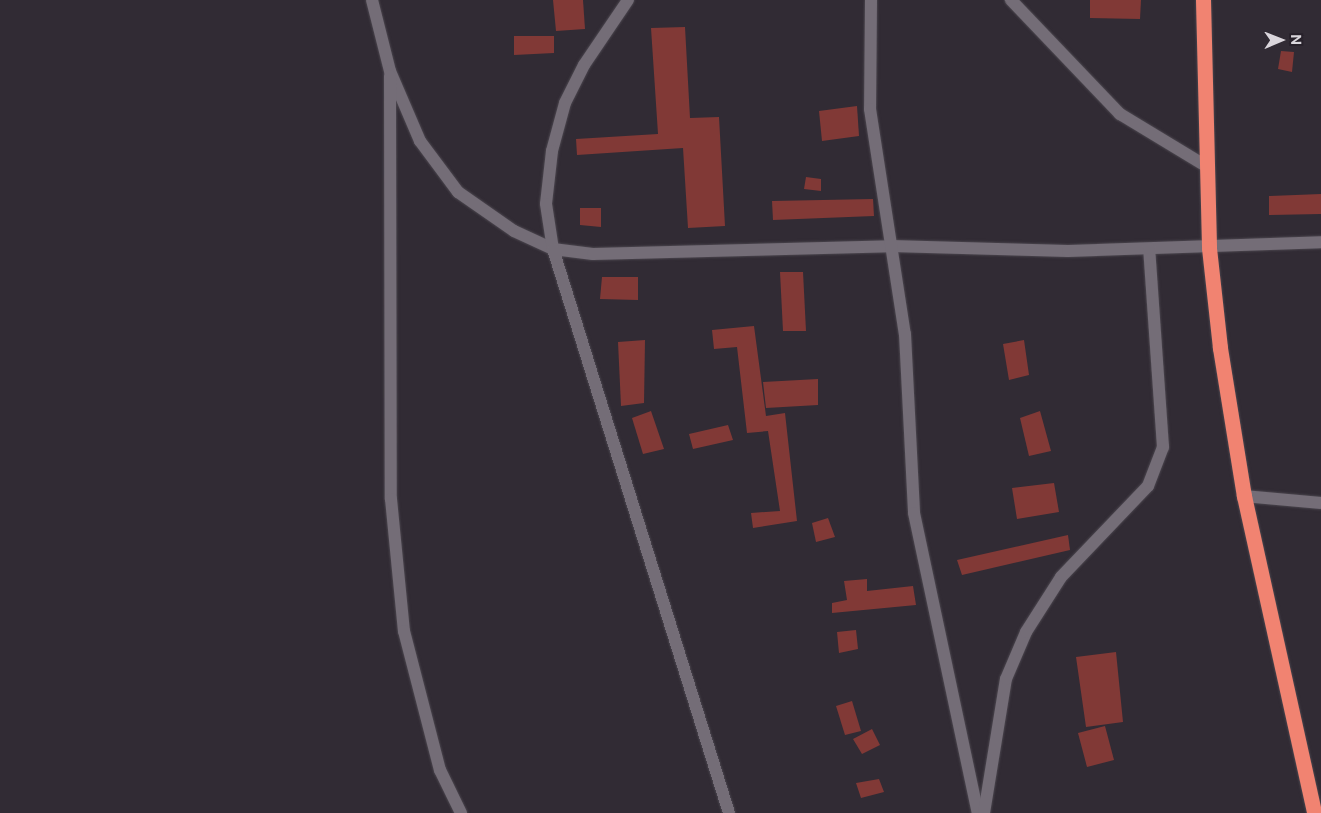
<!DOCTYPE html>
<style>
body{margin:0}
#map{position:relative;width:1321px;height:813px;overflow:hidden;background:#312b34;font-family:"Public Sans",sans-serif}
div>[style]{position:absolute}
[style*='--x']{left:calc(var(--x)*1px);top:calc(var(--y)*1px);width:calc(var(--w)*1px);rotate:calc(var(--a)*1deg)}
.building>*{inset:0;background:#813936}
.roads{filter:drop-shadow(0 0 1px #4b464e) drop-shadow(0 0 1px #4b464e)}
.minor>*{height:12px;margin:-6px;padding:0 6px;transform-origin:6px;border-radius:6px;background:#746d77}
.highway>*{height:15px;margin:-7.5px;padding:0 7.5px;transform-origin:7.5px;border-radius:7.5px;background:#f18371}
span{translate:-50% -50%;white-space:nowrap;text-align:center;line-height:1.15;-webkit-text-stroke:4.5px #27212a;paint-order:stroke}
.north{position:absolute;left:1256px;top:15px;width:50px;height:50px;-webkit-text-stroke:4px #27212a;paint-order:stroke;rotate:89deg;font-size:14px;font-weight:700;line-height:20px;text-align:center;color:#dad6dc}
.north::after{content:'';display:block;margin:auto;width:18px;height:22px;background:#dad6dc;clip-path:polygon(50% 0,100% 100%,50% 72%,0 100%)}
</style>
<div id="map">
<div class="building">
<i style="clip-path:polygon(553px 0,583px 0,585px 29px,556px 31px)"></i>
<i style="clip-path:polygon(1090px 0,1141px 0,1140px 19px,1090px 18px)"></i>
<i style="clip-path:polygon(685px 27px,690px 118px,719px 117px,725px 226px,688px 228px,683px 148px,577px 155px,576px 139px,658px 134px,651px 28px)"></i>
<i style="clip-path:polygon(514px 36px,554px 36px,554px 53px,514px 55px)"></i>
<i style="clip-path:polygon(1281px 51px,1294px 52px,1292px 72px,1278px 69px)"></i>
<i style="clip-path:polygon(857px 106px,859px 136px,822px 141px,819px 111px)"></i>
<i style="clip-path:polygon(806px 177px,821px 179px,821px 191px,804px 189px)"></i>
<i style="clip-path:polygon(1321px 194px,1321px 214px,1269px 215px,1269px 196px)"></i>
<i style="clip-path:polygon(873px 199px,874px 216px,773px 220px,772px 201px)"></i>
<i style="clip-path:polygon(580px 208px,601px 208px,601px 227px,580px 225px)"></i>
<i style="clip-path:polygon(780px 272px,803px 272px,806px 331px,783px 331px)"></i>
<i style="clip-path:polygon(602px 277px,638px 277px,638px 300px,600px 299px)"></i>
<i style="clip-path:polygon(754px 326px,766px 416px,785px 413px,797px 521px,753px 528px,751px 513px,780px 511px,768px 431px,747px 433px,737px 347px,714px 349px,712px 330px)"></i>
<i style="clip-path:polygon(645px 340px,644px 403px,621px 406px,618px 342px)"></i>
<i style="clip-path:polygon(1024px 340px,1029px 375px,1009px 380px,1003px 344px)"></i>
<i style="clip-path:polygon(818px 379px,818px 405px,766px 408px,763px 382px)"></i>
<i style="clip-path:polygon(651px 411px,664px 449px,643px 454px,632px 418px)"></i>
<i style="clip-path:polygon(1040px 411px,1051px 451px,1029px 456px,1020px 418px)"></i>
<i style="clip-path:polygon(728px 425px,733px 440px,693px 449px,689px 434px)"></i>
<i style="clip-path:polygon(1054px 483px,1059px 512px,1017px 519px,1012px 488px)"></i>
<i style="clip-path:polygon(828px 518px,835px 537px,816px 542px,812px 523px)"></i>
<i style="clip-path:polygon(1068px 535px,1070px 550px,962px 575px,957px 560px)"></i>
<i style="clip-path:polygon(867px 579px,867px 591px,913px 586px,916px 605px,832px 613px,832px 603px,847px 600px,844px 581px)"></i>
<i style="clip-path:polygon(856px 630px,858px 649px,839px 653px,837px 632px)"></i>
<i style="clip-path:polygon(1116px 652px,1123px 722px,1086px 727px,1076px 657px)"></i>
<i style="clip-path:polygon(852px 701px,861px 731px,845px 735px,836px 706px)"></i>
<i style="clip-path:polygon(1105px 726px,1114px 760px,1087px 767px,1078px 733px)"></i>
<i style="clip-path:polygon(872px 729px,880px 745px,862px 754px,853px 739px)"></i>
<i style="clip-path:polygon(879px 779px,884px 792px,861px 798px,856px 783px)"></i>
</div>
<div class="roads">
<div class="minor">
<i style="--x:372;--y:0;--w:73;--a:75.8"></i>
<i style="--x:390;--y:71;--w:76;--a:66.8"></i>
<i style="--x:420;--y:141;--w:64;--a:53.3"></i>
<i style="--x:458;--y:192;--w:68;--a:34.9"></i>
<i style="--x:514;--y:231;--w:43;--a:24.8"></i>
<i style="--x:553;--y:249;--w:40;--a:7.1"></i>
<i style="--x:593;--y:254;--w:298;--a:-1.5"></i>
<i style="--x:891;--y:246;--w:177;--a:1.6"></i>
<i style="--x:1068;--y:251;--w:253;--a:-2"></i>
<i style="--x:628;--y:0;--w:78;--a:124.1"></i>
<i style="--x:584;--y:65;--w:42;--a:116.6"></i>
<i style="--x:565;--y:103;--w:50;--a:105.2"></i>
<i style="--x:552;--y:151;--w:53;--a:96.5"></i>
<i style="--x:546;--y:204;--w:46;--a:81.2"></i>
<i style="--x:553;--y:249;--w:591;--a:72.67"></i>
<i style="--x:871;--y:0;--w:109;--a:90.5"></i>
<i style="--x:870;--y:109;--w:228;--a:81.2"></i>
<i style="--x:905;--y:334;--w:179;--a:87.1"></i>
<i style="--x:914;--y:513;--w:307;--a:78"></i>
<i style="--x:1011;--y:0;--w:158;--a:46.3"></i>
<i style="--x:1120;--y:114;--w:100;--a:31.2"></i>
<i style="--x:390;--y:76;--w:423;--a:89.9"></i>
<i style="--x:391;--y:499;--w:133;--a:84.4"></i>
<i style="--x:404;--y:631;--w:144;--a:75.5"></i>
<i style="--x:440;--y:770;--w:48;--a:64"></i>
<i style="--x:1244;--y:496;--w:77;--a:5.2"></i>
<i style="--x:984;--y:813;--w:136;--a:-80.7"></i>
<i style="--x:1006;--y:679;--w:51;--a:-66.9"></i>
<i style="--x:1026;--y:632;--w:65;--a:-57.5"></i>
<i style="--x:1061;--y:577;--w:126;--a:-46.3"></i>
<i style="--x:1148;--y:486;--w:42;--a:-69"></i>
<i style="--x:1163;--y:447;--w:198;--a:-94"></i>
</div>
<div class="highway">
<i style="--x:1203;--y:0;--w:248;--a:88.6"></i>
<i style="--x:1209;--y:248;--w:101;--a:83.7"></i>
<i style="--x:1220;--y:348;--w:150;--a:80.8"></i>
<i style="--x:1244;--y:496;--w:325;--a:77.5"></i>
</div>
</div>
<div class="north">N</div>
</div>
